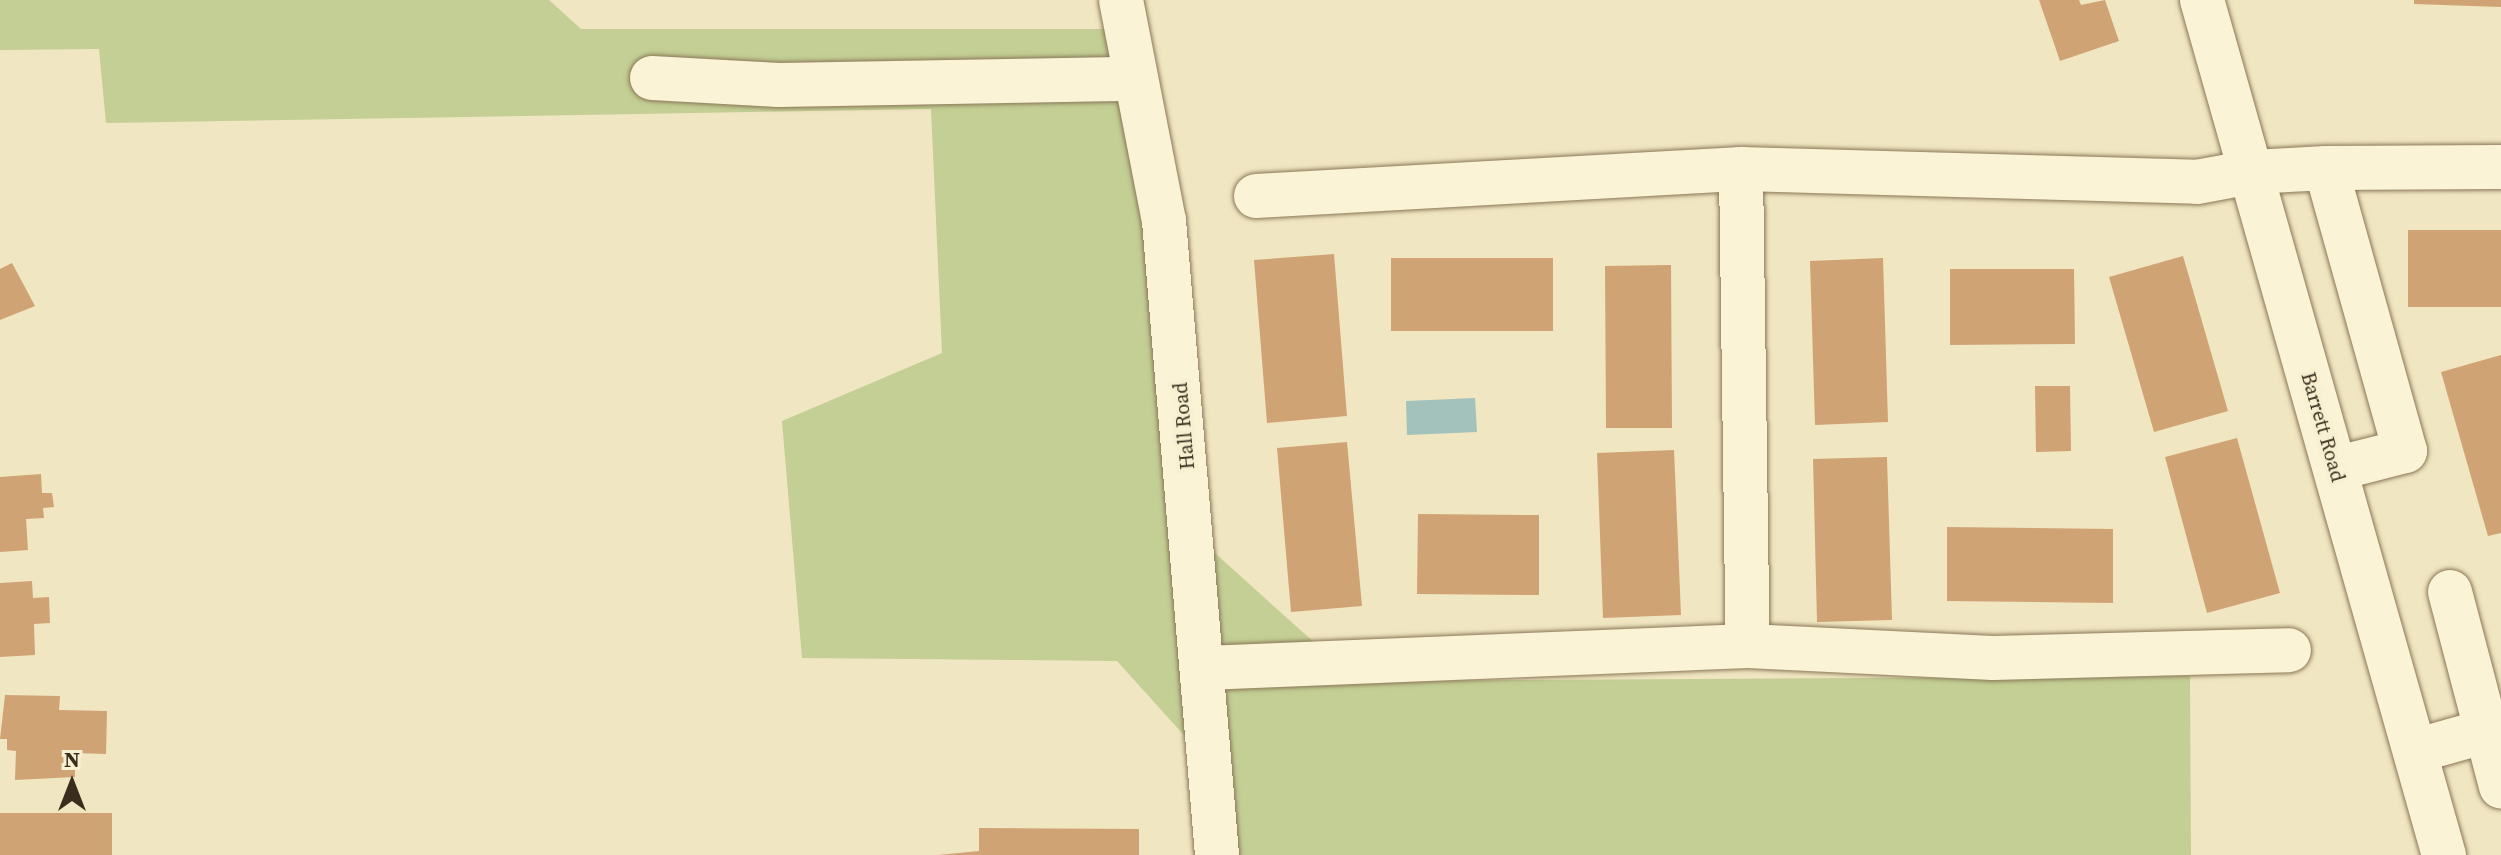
<!DOCTYPE html>
<style>
body{margin:0}
#map{position:relative;width:2501px;height:855px;overflow:hidden;background:#f0e6c1;font-family:"Source Serif 4",serif}
div>[style]{position:absolute}
[style*='--x']{left:calc(var(--x)*1px);top:calc(var(--y)*1px);width:calc(var(--w)*1px);rotate:calc(var(--a)*1deg)}
.green>*{inset:0;background:#c3cf94}
.water>*{inset:0;background:#a4c2bc}
.building>*{inset:0;background:#d0a375}
.roads{filter:drop-shadow(0 0 2px #8b7758) drop-shadow(0 0 2px #8b7758)}
.minor>*{height:44px;margin:-22px;padding:0 22px;transform-origin:22px;border-radius:22px;background:#faf3d5}
span{translate:-50% -50%;white-space:nowrap;text-align:center;line-height:1.15;-webkit-text-stroke:7px #f7f0d1;paint-order:stroke}
.street-label{font-size:20px;color:#3a2d1d}
.north{position:absolute;left:32px;top:743px;width:80px;height:80px;-webkit-text-stroke:6px #f7f0d1;paint-order:stroke;rotate:0deg;font-size:22px;font-weight:700;line-height:32px;text-align:center;color:#3a2d1d}
.north::after{content:'';display:block;margin:auto;width:28px;height:36px;background:#3a2d1d;clip-path:polygon(50% 0,100% 100%,50% 72%,0 100%)}
</style>
<div id="map">
<div class="green">
<i style="clip-path:polygon(0 0,549px 0,581px 29px,1144px 29px,1206px 545px,1357px 681px,2190px 676px,2191px 855px,1234px 855px,1228px 784px,1117px 661px,802px 658px,782px 421px,942px 353px,931px 109px,106px 123px,99px 49px,0 50px)"></i>
</div>
<div class="water">
<i style="clip-path:polygon(1475px 398px,1477px 432px,1407px 435px,1406px 401px)"></i>
</div>
<div class="building">
<i style="clip-path:polygon(2039px 0,2079px 0,2081px 5px,2105px 0,2119px 41px,2060px 61px)"></i>
<i style="clip-path:polygon(2414px 0,2501px 0,2501px 7px,2414px 4px)"></i>
<i style="clip-path:polygon(2408px 230px,2501px 230px,2501px 307px,2408px 307px)"></i>
<i style="clip-path:polygon(1334px 254px,1347px 416px,1267px 423px,1254px 260px)"></i>
<i style="clip-path:polygon(2183px 256px,2228px 411px,2154px 432px,2109px 277px)"></i>
<i style="clip-path:polygon(1391px 258px,1553px 258px,1553px 331px,1391px 331px)"></i>
<i style="clip-path:polygon(1883px 258px,1888px 422px,1815px 425px,1810px 261px)"></i>
<i style="clip-path:polygon(12px 263px,35px 306px,0 320px,0 269px)"></i>
<i style="clip-path:polygon(1671px 265px,1672px 428px,1606px 428px,1605px 266px)"></i>
<i style="clip-path:polygon(1950px 269px,2074px 269px,2075px 344px,1950px 345px)"></i>
<i style="clip-path:polygon(2501px 355px,2501px 533px,2488px 536px,2441px 372px)"></i>
<i style="clip-path:polygon(2035px 386px,2070px 386px,2071px 451px,2036px 452px)"></i>
<i style="clip-path:polygon(2237px 438px,2280px 593px,2207px 613px,2165px 457px)"></i>
<i style="clip-path:polygon(1347px 442px,1362px 606px,1291px 612px,1277px 448px)"></i>
<i style="clip-path:polygon(1674px 450px,1681px 615px,1603px 618px,1597px 453px)"></i>
<i style="clip-path:polygon(1887px 457px,1892px 620px,1817px 622px,1813px 459px)"></i>
<i style="clip-path:polygon(41px 474px,42px 493px,52px 493px,54px 507px,43px 508px,44px 518px,26px 519px,28px 550px,0 552px,0 477px)"></i>
<i style="clip-path:polygon(1418px 514px,1539px 515px,1539px 595px,1417px 594px)"></i>
<i style="clip-path:polygon(1947px 527px,2113px 529px,2113px 603px,1947px 601px)"></i>
<i style="clip-path:polygon(32px 581px,33px 598px,49px 597px,50px 623px,34px 624px,35px 655px,0 657px,0 583px)"></i>
<i style="clip-path:polygon(5px 695px,60px 696px,59px 710px,107px 711px,106px 754px,75px 753px,75px 777px,15px 780px,16px 751px,7px 750px,7px 739px,0 739px)"></i>
<i style="clip-path:polygon(0 813px,112px 813px,112px 855px,0 855px)"></i>
<i style="clip-path:polygon(979px 828px,1139px 829px,1139px 855px,938px 855px,979px 851px)"></i>
</div>
<div class="roads">
<div class="minor">
<i style="--x:1121;--y:0;--w:225;--a:79"></i>
<i style="--x:1164;--y:221;--w:636;--a:85.22"></i>
<i style="--x:2202;--y:0;--w:889;--a:74.2"></i>
<i style="--x:652;--y:78;--w:127;--a:3.2"></i>
<i style="--x:779;--y:85;--w:356;--a:-1"></i>
<i style="--x:2326;--y:168;--w:294;--a:74.4"></i>
<i style="--x:2405;--y:451;--w:72;--a:165.6"></i>
<i style="--x:1741;--y:169;--w:456;--a:1.6"></i>
<i style="--x:2197;--y:182;--w:55;--a:-10.5"></i>
<i style="--x:2251;--y:172;--w:75;--a:-3.1"></i>
<i style="--x:2326;--y:168;--w:175;--a:-0.3"></i>
<i style="--x:1256;--y:196;--w:486;--a:-3.2"></i>
<i style="--x:1741;--y:169;--w:477;--a:89.2"></i>
<i style="--x:2450;--y:592;--w:201;--a:75.3"></i>
<i style="--x:1205;--y:668;--w:543;--a:-2.32"></i>
<i style="--x:1748;--y:646;--w:245;--a:2.8"></i>
<i style="--x:1993;--y:658;--w:296;--a:-1.5"></i>
<i style="--x:2415;--y:751;--w:74;--a:-15.7"></i>
</div>
</div>
<div class="street-label">
<span style="left:1184px;top:426px;rotate:-95deg">Hall Road</span>
<span style="left:2323px;top:427px;rotate:74deg">Barrett Road</span>
</div>
<div class="north">N</div>
</div>
